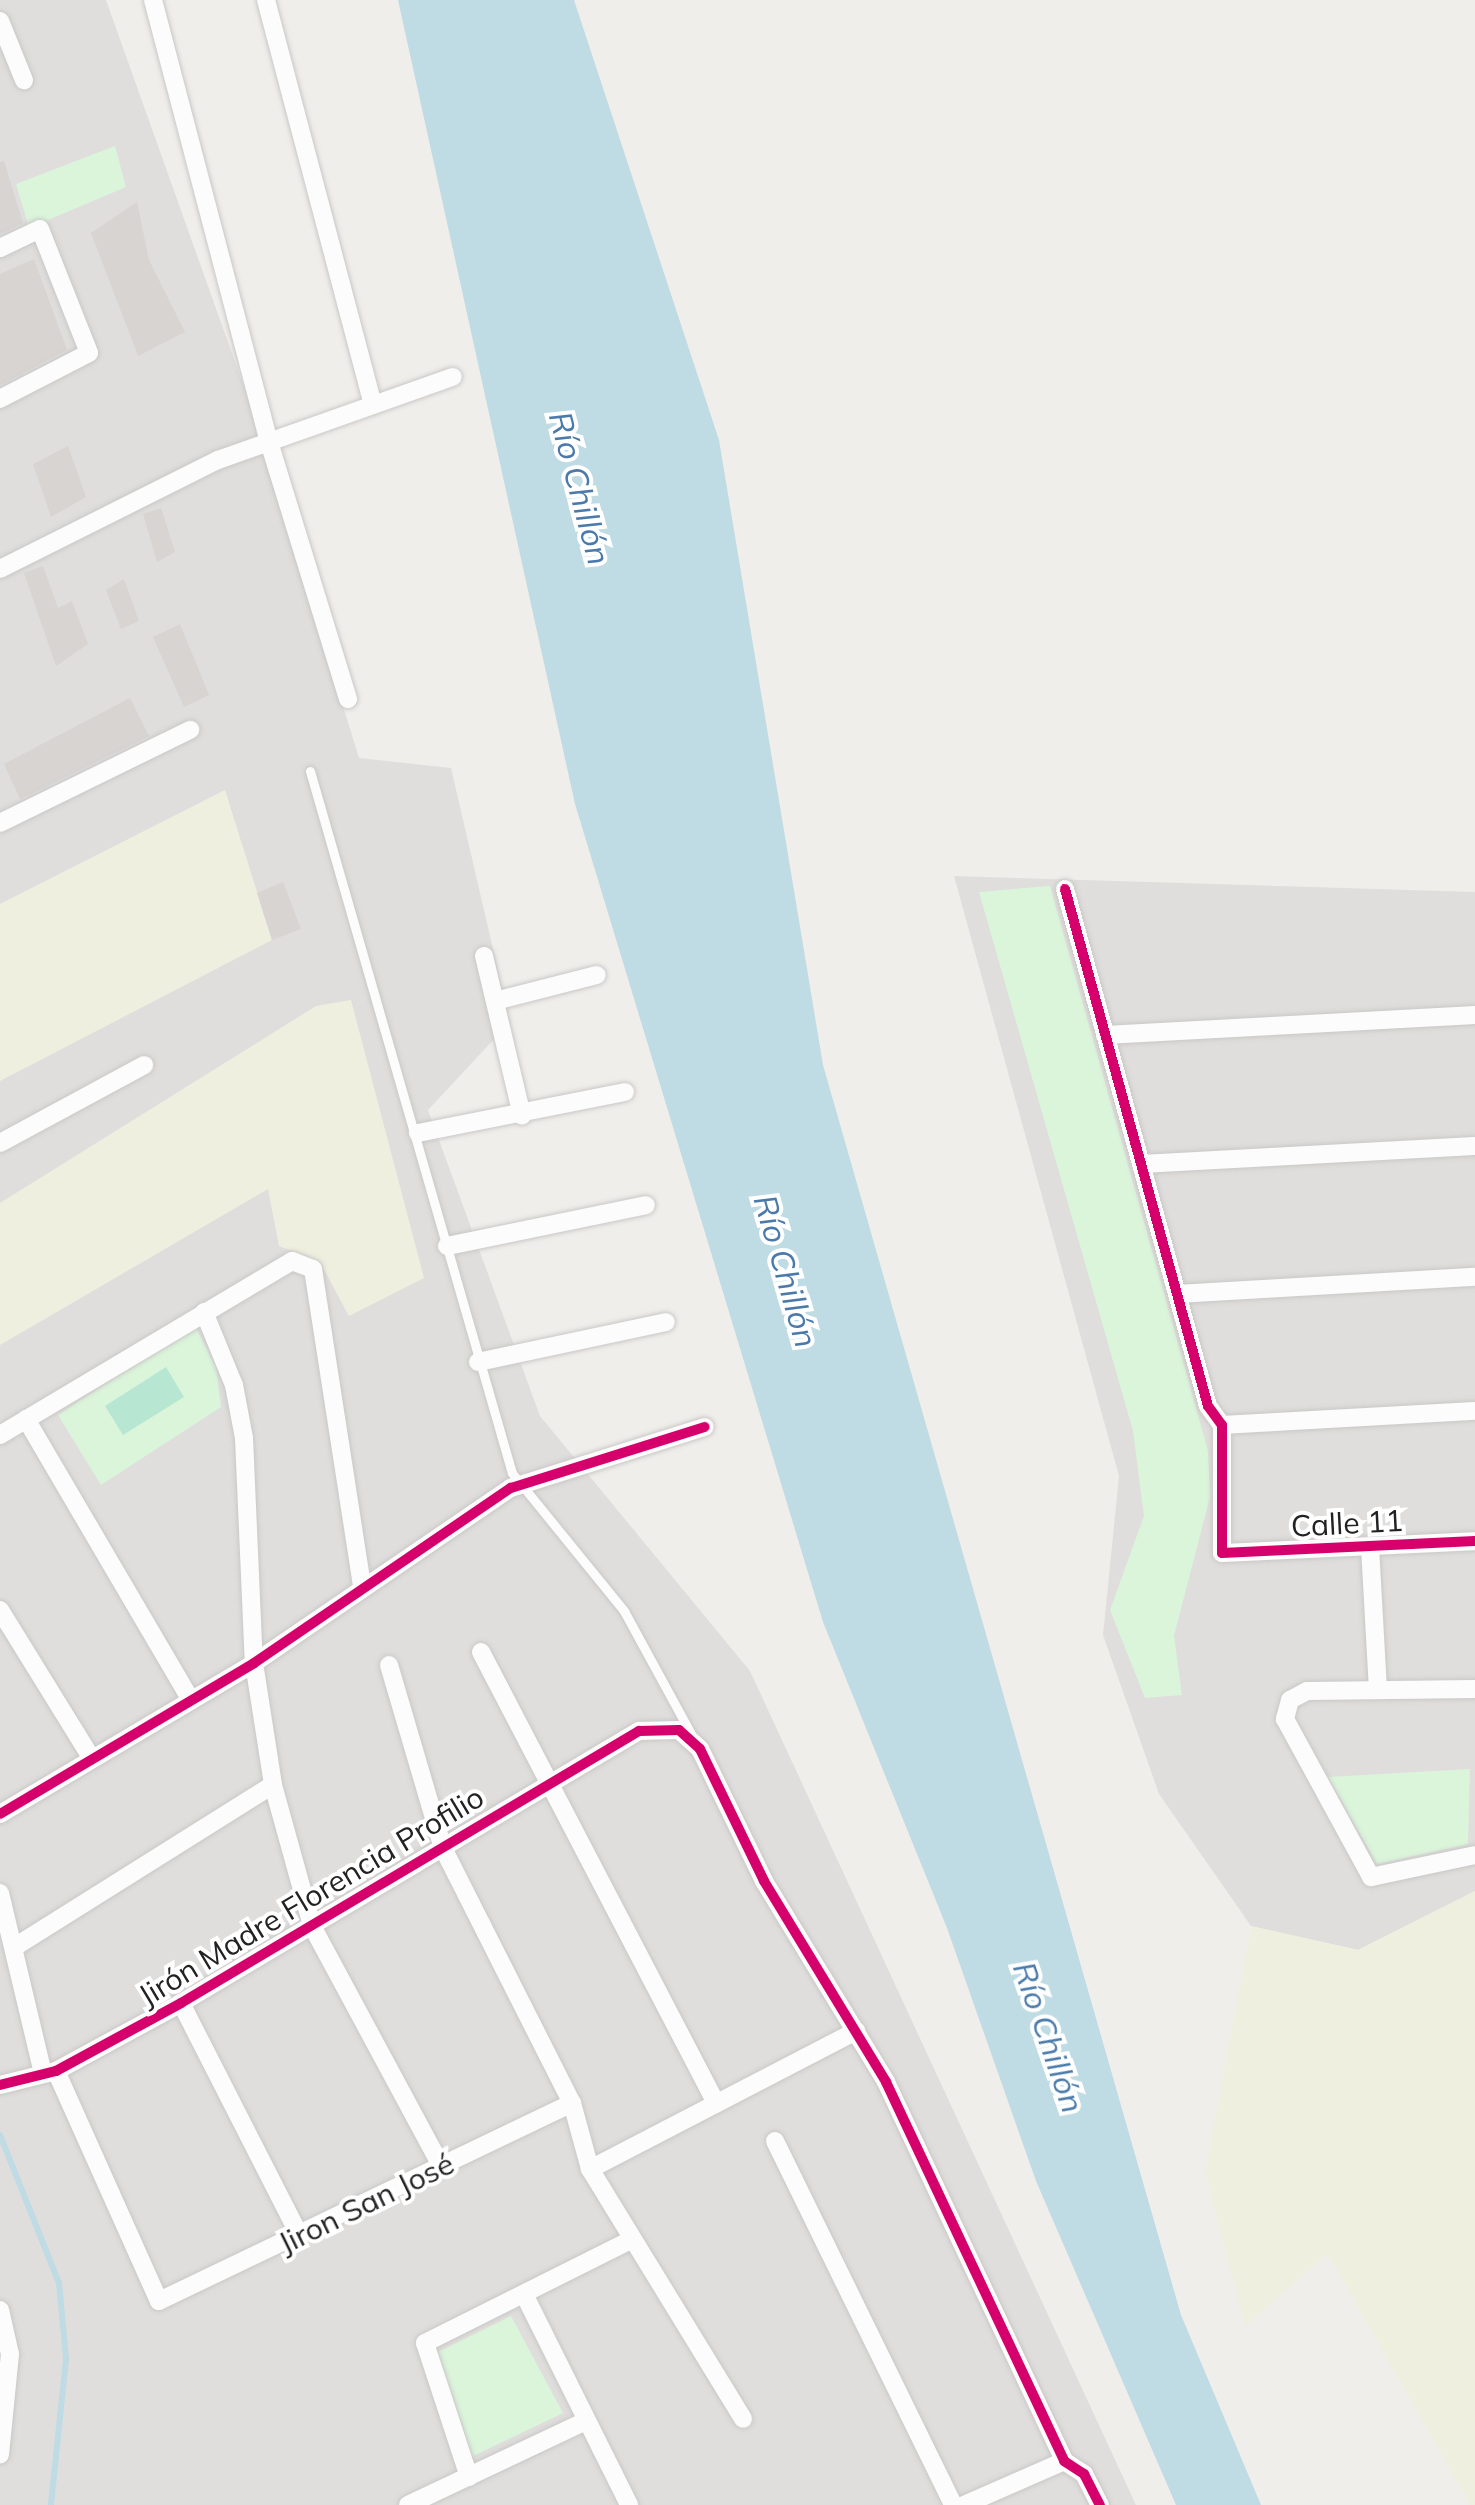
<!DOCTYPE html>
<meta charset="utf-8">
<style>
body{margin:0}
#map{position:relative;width:1475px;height:2505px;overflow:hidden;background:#f0eeeb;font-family:Mulish,sans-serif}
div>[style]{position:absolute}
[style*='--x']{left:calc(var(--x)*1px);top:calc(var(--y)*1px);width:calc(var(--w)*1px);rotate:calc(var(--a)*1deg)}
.residential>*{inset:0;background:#dfdedc}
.farmland>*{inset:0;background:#efefdf}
.park>*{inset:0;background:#daf5da}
.pitch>*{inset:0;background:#b7e6d2}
.water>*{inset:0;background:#bfdbe3}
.stream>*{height:6px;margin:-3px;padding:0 3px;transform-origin:3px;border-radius:3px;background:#bfdbe3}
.building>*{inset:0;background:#d7d4d2}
.roads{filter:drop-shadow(0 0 2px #c9c8c7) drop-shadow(0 0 2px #c9c8c7)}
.lane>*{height:9px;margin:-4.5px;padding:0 4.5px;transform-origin:4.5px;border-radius:4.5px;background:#fdfcfc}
.street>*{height:18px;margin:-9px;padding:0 9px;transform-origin:9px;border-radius:9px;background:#fdfcfc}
.cycleway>*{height:10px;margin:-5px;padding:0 5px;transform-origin:5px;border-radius:5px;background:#d6006c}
span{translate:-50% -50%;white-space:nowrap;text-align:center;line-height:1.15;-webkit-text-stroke:8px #fff;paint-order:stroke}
.street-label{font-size:30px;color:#222}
.water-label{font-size:32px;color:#4a7aab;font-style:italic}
</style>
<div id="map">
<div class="residential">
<i style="clip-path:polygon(0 0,106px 0,249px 401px,359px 758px,451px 768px,510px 1022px,428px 1110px,540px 1416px,750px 1671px,1136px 2505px,0 2505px)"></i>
<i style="clip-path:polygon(954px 876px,1475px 892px,1475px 1891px,1358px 1950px,1251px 1926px,1159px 1794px,1103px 1635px,1119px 1476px)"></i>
</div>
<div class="farmland">
<i style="clip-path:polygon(225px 790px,272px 940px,0 1081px,0 904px)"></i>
<i style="clip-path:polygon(351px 1000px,424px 1278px,349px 1316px,320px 1262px,279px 1246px,268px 1189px,0 1345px,0 1203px,316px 1006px)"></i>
<i style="clip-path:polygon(1475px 1891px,1475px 2505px,1470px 2505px,1328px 2254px,1245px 2326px,1205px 2173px,1251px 1926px,1358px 1950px)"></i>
</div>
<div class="park">
<i style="clip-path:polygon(115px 146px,126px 187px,29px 228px,16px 184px)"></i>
<i style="clip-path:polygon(1050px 886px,1208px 1451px,1210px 1497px,1174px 1636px,1182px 1695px,1145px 1698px,1110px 1610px,1144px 1516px,1133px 1431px,979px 892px)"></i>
<i style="clip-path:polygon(195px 1326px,216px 1367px,221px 1407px,101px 1485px,58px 1415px)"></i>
<i style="clip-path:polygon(1470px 1769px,1468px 1844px,1377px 1864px,1328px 1777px)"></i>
<i style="clip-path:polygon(511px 2316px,563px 2413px,471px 2457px,438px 2352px)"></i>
</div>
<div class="pitch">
<i style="clip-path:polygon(166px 1367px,184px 1397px,123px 1435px,105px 1406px)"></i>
</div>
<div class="water">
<i style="clip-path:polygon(398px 0,574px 0,719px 440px,823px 1065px,1181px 2315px,1261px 2505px,1176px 2505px,1036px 2181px,947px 1928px,823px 1622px,575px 804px)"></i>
</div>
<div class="stream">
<i style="--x:0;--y:2135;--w:159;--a:68.3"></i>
<i style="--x:59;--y:2283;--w:76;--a:84.7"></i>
<i style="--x:66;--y:2359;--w:147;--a:95.9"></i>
</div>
<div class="building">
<i style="clip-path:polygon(4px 161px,23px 223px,0 234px,0 162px)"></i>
<i style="clip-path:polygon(137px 202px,149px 260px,185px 332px,138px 356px,91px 233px)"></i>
<i style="clip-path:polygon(34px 259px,67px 350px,0 385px,0 274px)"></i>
<i style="clip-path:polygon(68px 446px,86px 497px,51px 517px,33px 464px)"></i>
<i style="clip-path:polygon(161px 508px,175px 552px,157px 562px,143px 514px)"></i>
<i style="clip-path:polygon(43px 566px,58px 608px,72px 601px,88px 644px,56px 666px,24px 573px)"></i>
<i style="clip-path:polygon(124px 579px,139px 621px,121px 629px,106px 590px)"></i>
<i style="clip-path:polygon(180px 624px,209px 695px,184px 707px,153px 637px)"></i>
<i style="clip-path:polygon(130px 698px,149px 736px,20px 799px,4px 764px)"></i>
<i style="clip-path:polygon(283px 882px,301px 929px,272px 940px,257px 893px)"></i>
</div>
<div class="roads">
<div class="lane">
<i style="--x:310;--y:771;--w:730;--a:73.95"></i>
<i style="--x:512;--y:1473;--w:178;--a:50.9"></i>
<i style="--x:624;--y:1611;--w:140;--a:61.4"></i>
</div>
<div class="street">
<i style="--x:153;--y:0;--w:457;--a:75.3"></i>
<i style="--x:269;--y:442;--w:269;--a:72.9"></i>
<i style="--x:266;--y:0;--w:419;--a:75.2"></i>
<i style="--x:0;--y:21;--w:64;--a:67.9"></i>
<i style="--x:0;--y:248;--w:44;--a:-25.4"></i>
<i style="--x:40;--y:229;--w:133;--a:68.4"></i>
<i style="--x:89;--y:353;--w:100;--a:152.7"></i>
<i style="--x:0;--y:569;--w:244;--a:-26.6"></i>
<i style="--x:218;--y:460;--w:249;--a:-19.5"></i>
<i style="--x:0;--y:823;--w:212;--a:-26.1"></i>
<i style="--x:1065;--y:889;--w:536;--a:74.54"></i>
<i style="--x:1208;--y:1406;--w:24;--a:54"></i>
<i style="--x:1222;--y:1425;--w:128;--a:90"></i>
<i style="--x:1222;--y:1553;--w:253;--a:-2.7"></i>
<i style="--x:484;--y:956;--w:164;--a:76.6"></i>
<i style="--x:495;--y:1001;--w:105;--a:-14.3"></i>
<i style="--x:1105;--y:1035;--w:371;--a:-3.1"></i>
<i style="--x:418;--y:1133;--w:211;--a:-11.2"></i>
<i style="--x:0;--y:1143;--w:164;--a:-28.4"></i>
<i style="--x:1141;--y:1164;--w:334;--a:-3.1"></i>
<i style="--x:447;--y:1246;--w:203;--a:-11.6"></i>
<i style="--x:1177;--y:1294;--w:298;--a:-3.3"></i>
<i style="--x:204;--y:1312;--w:79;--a:67.7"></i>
<i style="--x:234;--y:1385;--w:54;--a:79.3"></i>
<i style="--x:244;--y:1438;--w:225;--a:87.5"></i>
<i style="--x:254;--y:1663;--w:123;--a:81.1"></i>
<i style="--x:273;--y:1785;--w:146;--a:74.5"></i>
<i style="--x:312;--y:1926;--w:272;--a:61.7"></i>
<i style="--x:478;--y:1362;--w:192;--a:-12"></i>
<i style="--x:26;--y:1419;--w:324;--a:59.6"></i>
<i style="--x:1222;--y:1425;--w:253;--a:-3.2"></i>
<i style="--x:0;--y:1435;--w:340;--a:-30.8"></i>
<i style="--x:292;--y:1261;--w:22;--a:21"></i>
<i style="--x:313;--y:1269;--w:322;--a:81.2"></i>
<i style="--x:1370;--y:1547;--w:141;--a:86.8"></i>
<i style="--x:0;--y:1610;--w:175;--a:58.3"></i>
<i style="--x:481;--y:1652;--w:509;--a:62.48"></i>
<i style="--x:389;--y:1665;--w:191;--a:73.6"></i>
<i style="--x:443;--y:1848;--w:286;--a:63.2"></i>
<i style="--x:572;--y:2103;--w:68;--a:74.7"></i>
<i style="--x:590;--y:2169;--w:293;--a:58.5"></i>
<i style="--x:1475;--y:1689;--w:168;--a:179.3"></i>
<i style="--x:1307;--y:1691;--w:19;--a:152"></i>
<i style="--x:1290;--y:1700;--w:20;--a:105"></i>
<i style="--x:1285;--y:1719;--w:180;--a:61.4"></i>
<i style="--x:1371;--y:1877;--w:106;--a:-11.9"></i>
<i style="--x:0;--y:1814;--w:295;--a:-30.7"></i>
<i style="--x:254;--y:1663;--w:311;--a:-34.3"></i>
<i style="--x:511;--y:1488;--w:203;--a:-17.5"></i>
<i style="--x:0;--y:1893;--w:185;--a:76.6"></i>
<i style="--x:16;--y:1946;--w:303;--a:-32.1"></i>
<i style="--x:181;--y:2003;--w:260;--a:63"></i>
<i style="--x:56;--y:2071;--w:252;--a:65.9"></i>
<i style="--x:159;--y:2301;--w:458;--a:-25.6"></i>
<i style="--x:0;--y:2085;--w:58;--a:-14"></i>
<i style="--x:56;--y:2071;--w:142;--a:-28.5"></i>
<i style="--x:181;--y:2003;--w:533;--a:-30.71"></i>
<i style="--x:639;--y:1731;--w:40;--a:-1.4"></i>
<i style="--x:679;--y:1730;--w:28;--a:42"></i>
<i style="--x:700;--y:1749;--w:147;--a:64.1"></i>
<i style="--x:764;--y:1881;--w:235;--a:58.7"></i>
<i style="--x:886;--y:2082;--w:419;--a:64.8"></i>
<i style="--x:1064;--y:2461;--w:24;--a:33"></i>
<i style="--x:1084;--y:2474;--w:35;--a:63"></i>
<i style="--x:775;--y:2141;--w:405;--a:63.9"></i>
<i style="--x:590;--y:2169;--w:300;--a:-27.4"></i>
<i style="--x:524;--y:2294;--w:236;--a:63.5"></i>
<i style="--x:0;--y:2310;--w:45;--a:77.2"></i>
<i style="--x:10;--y:2354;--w:101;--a:95.7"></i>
<i style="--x:469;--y:2477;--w:141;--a:-108.2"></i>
<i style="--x:425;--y:2343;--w:230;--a:-26.6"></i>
<i style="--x:408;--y:2505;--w:197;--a:-25.3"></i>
<i style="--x:964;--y:2505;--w:109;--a:-23.7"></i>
</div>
</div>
<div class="cycleway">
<i style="--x:1065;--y:889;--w:536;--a:74.54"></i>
<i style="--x:1208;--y:1406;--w:24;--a:54"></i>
<i style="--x:1222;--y:1425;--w:128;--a:90"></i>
<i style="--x:1222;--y:1553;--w:253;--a:-2.7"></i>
<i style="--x:0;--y:1814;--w:295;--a:-30.7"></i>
<i style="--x:254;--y:1663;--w:311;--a:-34.3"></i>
<i style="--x:511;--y:1488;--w:203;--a:-17.5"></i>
<i style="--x:0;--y:2085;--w:58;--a:-14"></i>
<i style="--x:56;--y:2071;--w:142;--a:-28.5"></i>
<i style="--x:181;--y:2003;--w:533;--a:-30.71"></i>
<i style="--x:639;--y:1731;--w:40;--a:-1.4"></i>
<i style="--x:679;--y:1730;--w:28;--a:42"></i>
<i style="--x:700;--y:1749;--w:147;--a:64.1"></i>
<i style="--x:764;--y:1881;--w:235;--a:58.7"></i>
<i style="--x:886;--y:2082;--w:419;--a:64.8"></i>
<i style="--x:1064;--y:2461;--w:24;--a:33"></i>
<i style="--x:1084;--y:2474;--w:35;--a:63"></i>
</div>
<div class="street-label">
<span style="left:1347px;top:1523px;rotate:-3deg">Calle 11</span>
<span style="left:311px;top:1896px;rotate:-31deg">Jirón Madre Florencia Profilio</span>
<span style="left:366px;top:2203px;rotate:-26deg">Jiron San José</span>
</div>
<div class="water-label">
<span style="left:580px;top:488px;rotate:75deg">Río Chillón</span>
<span style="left:786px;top:1271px;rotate:74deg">Río Chillón</span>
<span style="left:1049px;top:2037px;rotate:71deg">Río Chillón</span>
</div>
</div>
